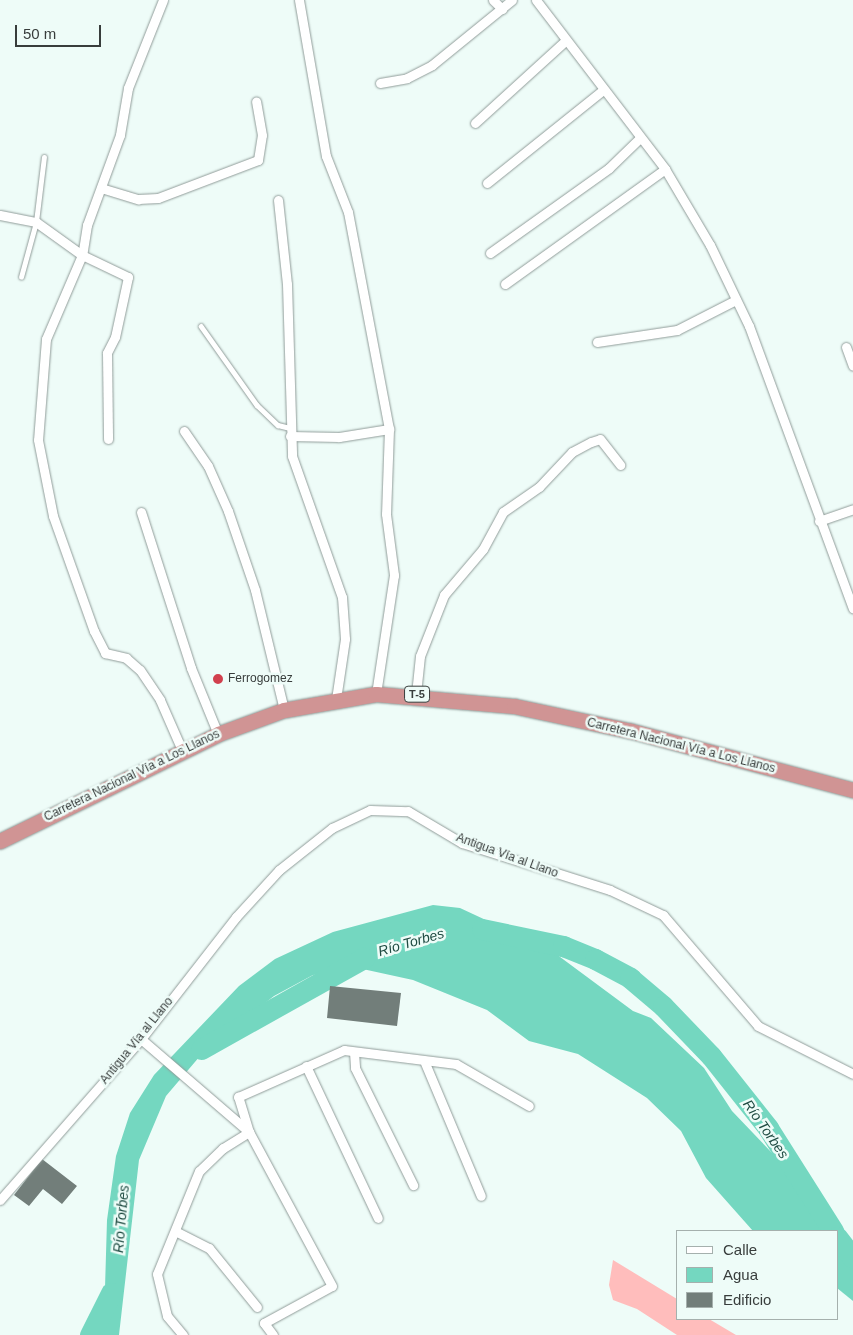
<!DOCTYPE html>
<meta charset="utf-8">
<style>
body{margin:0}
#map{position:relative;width:853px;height:1335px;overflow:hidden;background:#eefcf8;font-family:Helvetica,sans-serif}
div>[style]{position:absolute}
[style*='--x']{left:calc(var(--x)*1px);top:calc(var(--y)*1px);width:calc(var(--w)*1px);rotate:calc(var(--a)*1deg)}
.green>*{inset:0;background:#ffbdbc}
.water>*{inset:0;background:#74d7c0}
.river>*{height:21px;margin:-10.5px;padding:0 10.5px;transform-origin:10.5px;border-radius:10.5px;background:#74d7c0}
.building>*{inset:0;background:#727e7a}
.roads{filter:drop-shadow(0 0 1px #909c99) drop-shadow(0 0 1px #909c99)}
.service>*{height:4.5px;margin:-2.25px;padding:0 2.25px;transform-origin:2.25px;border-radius:2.25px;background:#fff}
.minor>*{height:9px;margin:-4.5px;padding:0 4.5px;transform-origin:4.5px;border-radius:4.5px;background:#fff}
.trunk>*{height:15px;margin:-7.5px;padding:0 7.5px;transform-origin:7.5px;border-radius:7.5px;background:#d09494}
.dots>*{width:14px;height:14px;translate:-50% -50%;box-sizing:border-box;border:2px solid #eefcf8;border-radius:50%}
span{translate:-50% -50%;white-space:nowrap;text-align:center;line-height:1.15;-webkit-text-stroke:5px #eefcf8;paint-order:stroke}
.shield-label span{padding:1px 4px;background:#eefcf8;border:1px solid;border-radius:4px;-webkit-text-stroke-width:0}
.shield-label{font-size:11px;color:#383d3c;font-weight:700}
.poi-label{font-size:12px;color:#383d3c}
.left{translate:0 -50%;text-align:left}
.street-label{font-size:12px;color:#383d3c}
.water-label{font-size:14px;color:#204c43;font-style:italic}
.legend{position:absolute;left:676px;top:1230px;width:162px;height:90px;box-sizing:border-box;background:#eefcf8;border:1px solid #a5b0ad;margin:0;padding:6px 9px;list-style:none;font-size:15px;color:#383d3c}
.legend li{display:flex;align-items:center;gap:10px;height:25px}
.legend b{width:25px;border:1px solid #a5b0ad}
.scale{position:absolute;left:15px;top:25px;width:86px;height:22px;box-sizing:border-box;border:2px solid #383d3c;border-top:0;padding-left:6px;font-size:15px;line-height:18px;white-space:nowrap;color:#383d3c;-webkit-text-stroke:4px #eefcf8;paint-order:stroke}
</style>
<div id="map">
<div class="green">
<i style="clip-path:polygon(613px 1260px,677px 1299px,677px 1319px,709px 1319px,736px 1335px,677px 1335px,637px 1309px,613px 1300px,609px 1285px)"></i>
</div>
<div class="water">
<i style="clip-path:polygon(433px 905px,460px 908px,552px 951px,633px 1011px,651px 1018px,704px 1068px,732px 1111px,792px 1174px,829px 1231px,753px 1231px,706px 1178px,681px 1131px,647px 1098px,578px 1054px,529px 1041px,487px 1010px,413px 980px,358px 968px,313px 975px,274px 996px,206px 1049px,166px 1096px,139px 1160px,119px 1335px,96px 1335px,105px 1288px,107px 1220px,116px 1156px,130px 1113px,154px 1075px,239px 986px,275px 959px,333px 932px)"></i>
<i style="clip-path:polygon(837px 1241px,853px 1258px,853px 1301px,837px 1288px)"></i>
</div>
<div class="river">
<i style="--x:482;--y:929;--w:83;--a:11.9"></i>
<i style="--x:563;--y:946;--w:35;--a:22"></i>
<i style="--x:595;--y:959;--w:40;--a:28"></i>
<i style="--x:630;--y:978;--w:43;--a:40.3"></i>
<i style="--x:663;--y:1006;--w:69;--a:46.2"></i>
<i style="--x:711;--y:1056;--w:92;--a:51.6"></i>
<i style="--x:768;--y:1128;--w:122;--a:57.7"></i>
<i style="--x:201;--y:1049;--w:187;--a:-29.2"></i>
<i style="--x:837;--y:1237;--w:26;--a:53"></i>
<i style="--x:90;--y:1335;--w:47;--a:-63.4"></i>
</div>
<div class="building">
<i style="clip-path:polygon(330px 986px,401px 993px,397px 1026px,327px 1018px)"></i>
<i style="clip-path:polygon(42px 1159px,77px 1186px,62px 1204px,43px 1189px,29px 1206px,14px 1195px)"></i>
</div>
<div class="roads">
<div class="service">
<i style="--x:21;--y:277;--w:57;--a:-74.7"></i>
<i style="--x:36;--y:222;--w:65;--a:-83"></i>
<i style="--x:201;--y:326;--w:97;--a:54.7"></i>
<i style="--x:257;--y:405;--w:29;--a:44"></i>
<i style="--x:278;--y:425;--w:12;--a:14"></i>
</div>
<div class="minor">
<i style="--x:163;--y:0;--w:95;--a:111.7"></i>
<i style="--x:128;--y:88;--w:48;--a:99.7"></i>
<i style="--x:120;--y:135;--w:96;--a:110.1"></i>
<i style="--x:87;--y:225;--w:30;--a:99"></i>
<i style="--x:82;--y:255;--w:91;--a:113.2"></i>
<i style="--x:46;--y:339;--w:101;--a:94.5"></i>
<i style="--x:38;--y:440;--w:77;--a:78.8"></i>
<i style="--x:53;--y:516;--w:122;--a:70.4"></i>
<i style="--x:94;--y:631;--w:25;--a:63"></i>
<i style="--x:105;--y:653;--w:22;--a:13"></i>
<i style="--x:126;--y:658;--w:18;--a:41"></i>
<i style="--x:140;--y:670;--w:36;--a:56"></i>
<i style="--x:160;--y:700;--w:55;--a:66.3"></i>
<i style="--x:299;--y:0;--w:158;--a:80.2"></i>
<i style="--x:326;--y:156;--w:60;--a:68.6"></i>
<i style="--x:348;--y:212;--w:221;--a:79.3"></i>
<i style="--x:389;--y:429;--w:85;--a:92"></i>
<i style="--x:386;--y:514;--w:62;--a:82.5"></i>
<i style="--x:394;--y:575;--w:120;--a:98.6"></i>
<i style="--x:493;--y:0;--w:13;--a:45"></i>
<i style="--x:536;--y:0;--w:213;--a:52.6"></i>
<i style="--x:665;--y:169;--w:88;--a:59.4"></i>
<i style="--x:710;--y:245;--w:90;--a:64.3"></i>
<i style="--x:749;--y:326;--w:301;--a:69.8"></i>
<i style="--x:380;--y:83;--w:27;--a:-10"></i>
<i style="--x:407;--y:78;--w:28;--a:-27"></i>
<i style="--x:432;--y:65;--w:103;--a:-39.1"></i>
<i style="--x:475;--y:123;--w:122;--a:-42.3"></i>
<i style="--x:487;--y:183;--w:149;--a:-38.7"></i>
<i style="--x:101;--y:188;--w:39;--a:17"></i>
<i style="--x:138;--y:199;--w:20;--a:-3"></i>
<i style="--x:158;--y:198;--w:107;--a:-20.8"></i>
<i style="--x:258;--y:160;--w:25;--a:-81"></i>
<i style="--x:262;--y:135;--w:34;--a:-100"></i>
<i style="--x:278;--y:200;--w:84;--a:83.9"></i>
<i style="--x:287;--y:284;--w:172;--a:88.3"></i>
<i style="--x:292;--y:456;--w:150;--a:70.5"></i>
<i style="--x:342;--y:597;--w:42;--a:85.9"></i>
<i style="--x:345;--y:639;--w:61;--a:98.5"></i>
<i style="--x:0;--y:215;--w:37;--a:11"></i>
<i style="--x:36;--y:222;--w:57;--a:35.7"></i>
<i style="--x:82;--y:255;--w:51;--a:25.6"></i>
<i style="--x:128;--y:277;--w:61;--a:102.2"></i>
<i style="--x:115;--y:337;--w:18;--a:117"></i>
<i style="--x:107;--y:353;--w:86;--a:89.3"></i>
<i style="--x:490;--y:253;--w:146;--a:-35.5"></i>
<i style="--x:609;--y:168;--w:43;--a:-44.1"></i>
<i style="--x:505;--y:284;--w:197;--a:-35.7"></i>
<i style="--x:597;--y:342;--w:81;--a:-8.5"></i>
<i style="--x:677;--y:330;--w:66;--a:-27"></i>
<i style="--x:846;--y:347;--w:20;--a:70"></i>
<i style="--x:184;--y:431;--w:42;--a:55.6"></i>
<i style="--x:208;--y:466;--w:49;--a:66"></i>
<i style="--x:228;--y:511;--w:83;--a:71.1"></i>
<i style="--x:255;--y:590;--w:123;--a:76.4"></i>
<i style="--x:290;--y:436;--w:49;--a:1.2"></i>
<i style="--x:339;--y:437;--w:51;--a:-9.1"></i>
<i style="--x:141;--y:512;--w:164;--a:72.2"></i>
<i style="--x:191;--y:668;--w:71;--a:67.8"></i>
<i style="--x:819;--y:521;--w:36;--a:-19"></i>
<i style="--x:416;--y:694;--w:38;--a:-84"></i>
<i style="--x:420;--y:656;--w:66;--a:-68.5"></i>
<i style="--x:444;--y:595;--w:60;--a:-49.7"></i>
<i style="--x:483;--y:549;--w:42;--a:-61.6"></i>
<i style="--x:503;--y:512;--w:44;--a:-34.8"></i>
<i style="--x:539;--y:487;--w:48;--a:-46.7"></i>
<i style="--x:572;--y:452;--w:21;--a:-28"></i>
<i style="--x:591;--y:442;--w:9;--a:-18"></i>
<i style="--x:600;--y:439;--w:33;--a:52"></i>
<i style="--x:141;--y:1039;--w:143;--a:40.7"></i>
<i style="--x:249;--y:1132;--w:31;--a:148"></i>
<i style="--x:223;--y:1148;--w:33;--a:136"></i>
<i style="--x:199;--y:1171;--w:111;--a:112.2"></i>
<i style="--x:157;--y:1274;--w:43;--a:76.6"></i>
<i style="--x:167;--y:1316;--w:25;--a:50"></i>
<i style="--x:354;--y:1052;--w:16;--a:86"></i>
<i style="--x:355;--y:1068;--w:131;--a:63.6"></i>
<i style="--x:425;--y:1063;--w:144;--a:67.2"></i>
<i style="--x:306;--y:1066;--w:168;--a:64.7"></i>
<i style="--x:0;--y:1200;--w:214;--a:-48.8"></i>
<i style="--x:141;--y:1039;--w:155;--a:-52.1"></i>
<i style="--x:236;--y:917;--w:64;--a:-47.5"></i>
<i style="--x:279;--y:870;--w:68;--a:-38.4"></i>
<i style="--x:332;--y:828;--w:42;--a:-25.3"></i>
<i style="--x:370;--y:810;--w:38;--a:2"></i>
<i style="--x:408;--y:811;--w:63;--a:30.7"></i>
<i style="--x:462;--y:843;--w:155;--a:17.6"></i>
<i style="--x:610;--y:890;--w:59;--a:25.3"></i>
<i style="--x:663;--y:915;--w:146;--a:49.4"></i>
<i style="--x:758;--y:1026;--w:106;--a:26.8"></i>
<i style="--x:177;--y:1232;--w:36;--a:27"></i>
<i style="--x:209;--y:1248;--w:76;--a:50.9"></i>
<i style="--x:273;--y:1335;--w:15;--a:-127"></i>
<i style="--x:264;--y:1323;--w:77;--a:-28.6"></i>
<i style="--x:332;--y:1286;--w:175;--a:-118.3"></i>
<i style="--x:249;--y:1132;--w:37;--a:-107"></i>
<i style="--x:238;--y:1097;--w:116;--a:-23.9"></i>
<i style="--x:344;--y:1050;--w:113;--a:7.1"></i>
<i style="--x:456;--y:1064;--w:84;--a:29.9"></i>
</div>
<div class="trunk">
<i style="--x:0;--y:841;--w:243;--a:-26.1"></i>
<i style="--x:218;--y:734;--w:70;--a:-20"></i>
<i style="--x:284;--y:710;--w:93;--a:-9.9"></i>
<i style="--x:376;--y:694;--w:139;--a:5"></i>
<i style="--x:514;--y:706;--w:120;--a:12.1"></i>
<i style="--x:631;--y:731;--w:230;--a:14.9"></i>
</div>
</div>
<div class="dots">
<i style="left:218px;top:679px;background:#d1404e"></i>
</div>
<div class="shield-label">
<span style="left:417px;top:694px">T-5</span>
</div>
<div class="poi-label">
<span class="left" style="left:228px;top:679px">Ferrogomez</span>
</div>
<div class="street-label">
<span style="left:681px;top:746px;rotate:14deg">Carretera Nacional Vía a Los Llanos</span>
<span style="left:132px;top:776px;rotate:-26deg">Carretera Nacional Vía a Los Llanos</span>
<span style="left:507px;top:856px;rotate:20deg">Antigua Vía al Llano</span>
<span style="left:137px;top:1041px;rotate:-51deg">Antigua Vía al Llano</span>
</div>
<div class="water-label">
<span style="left:411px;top:942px;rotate:-16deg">Río Torbes</span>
<span style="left:766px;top:1129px;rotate:55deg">Río Torbes</span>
<span style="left:121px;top:1219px;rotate:-85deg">Río Torbes</span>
</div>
<ul class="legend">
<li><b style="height:6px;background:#fff"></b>Calle</li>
<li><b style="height:14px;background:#74d7c0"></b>Agua</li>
<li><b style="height:14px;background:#727e7a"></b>Edificio</li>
</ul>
<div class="scale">50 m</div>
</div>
